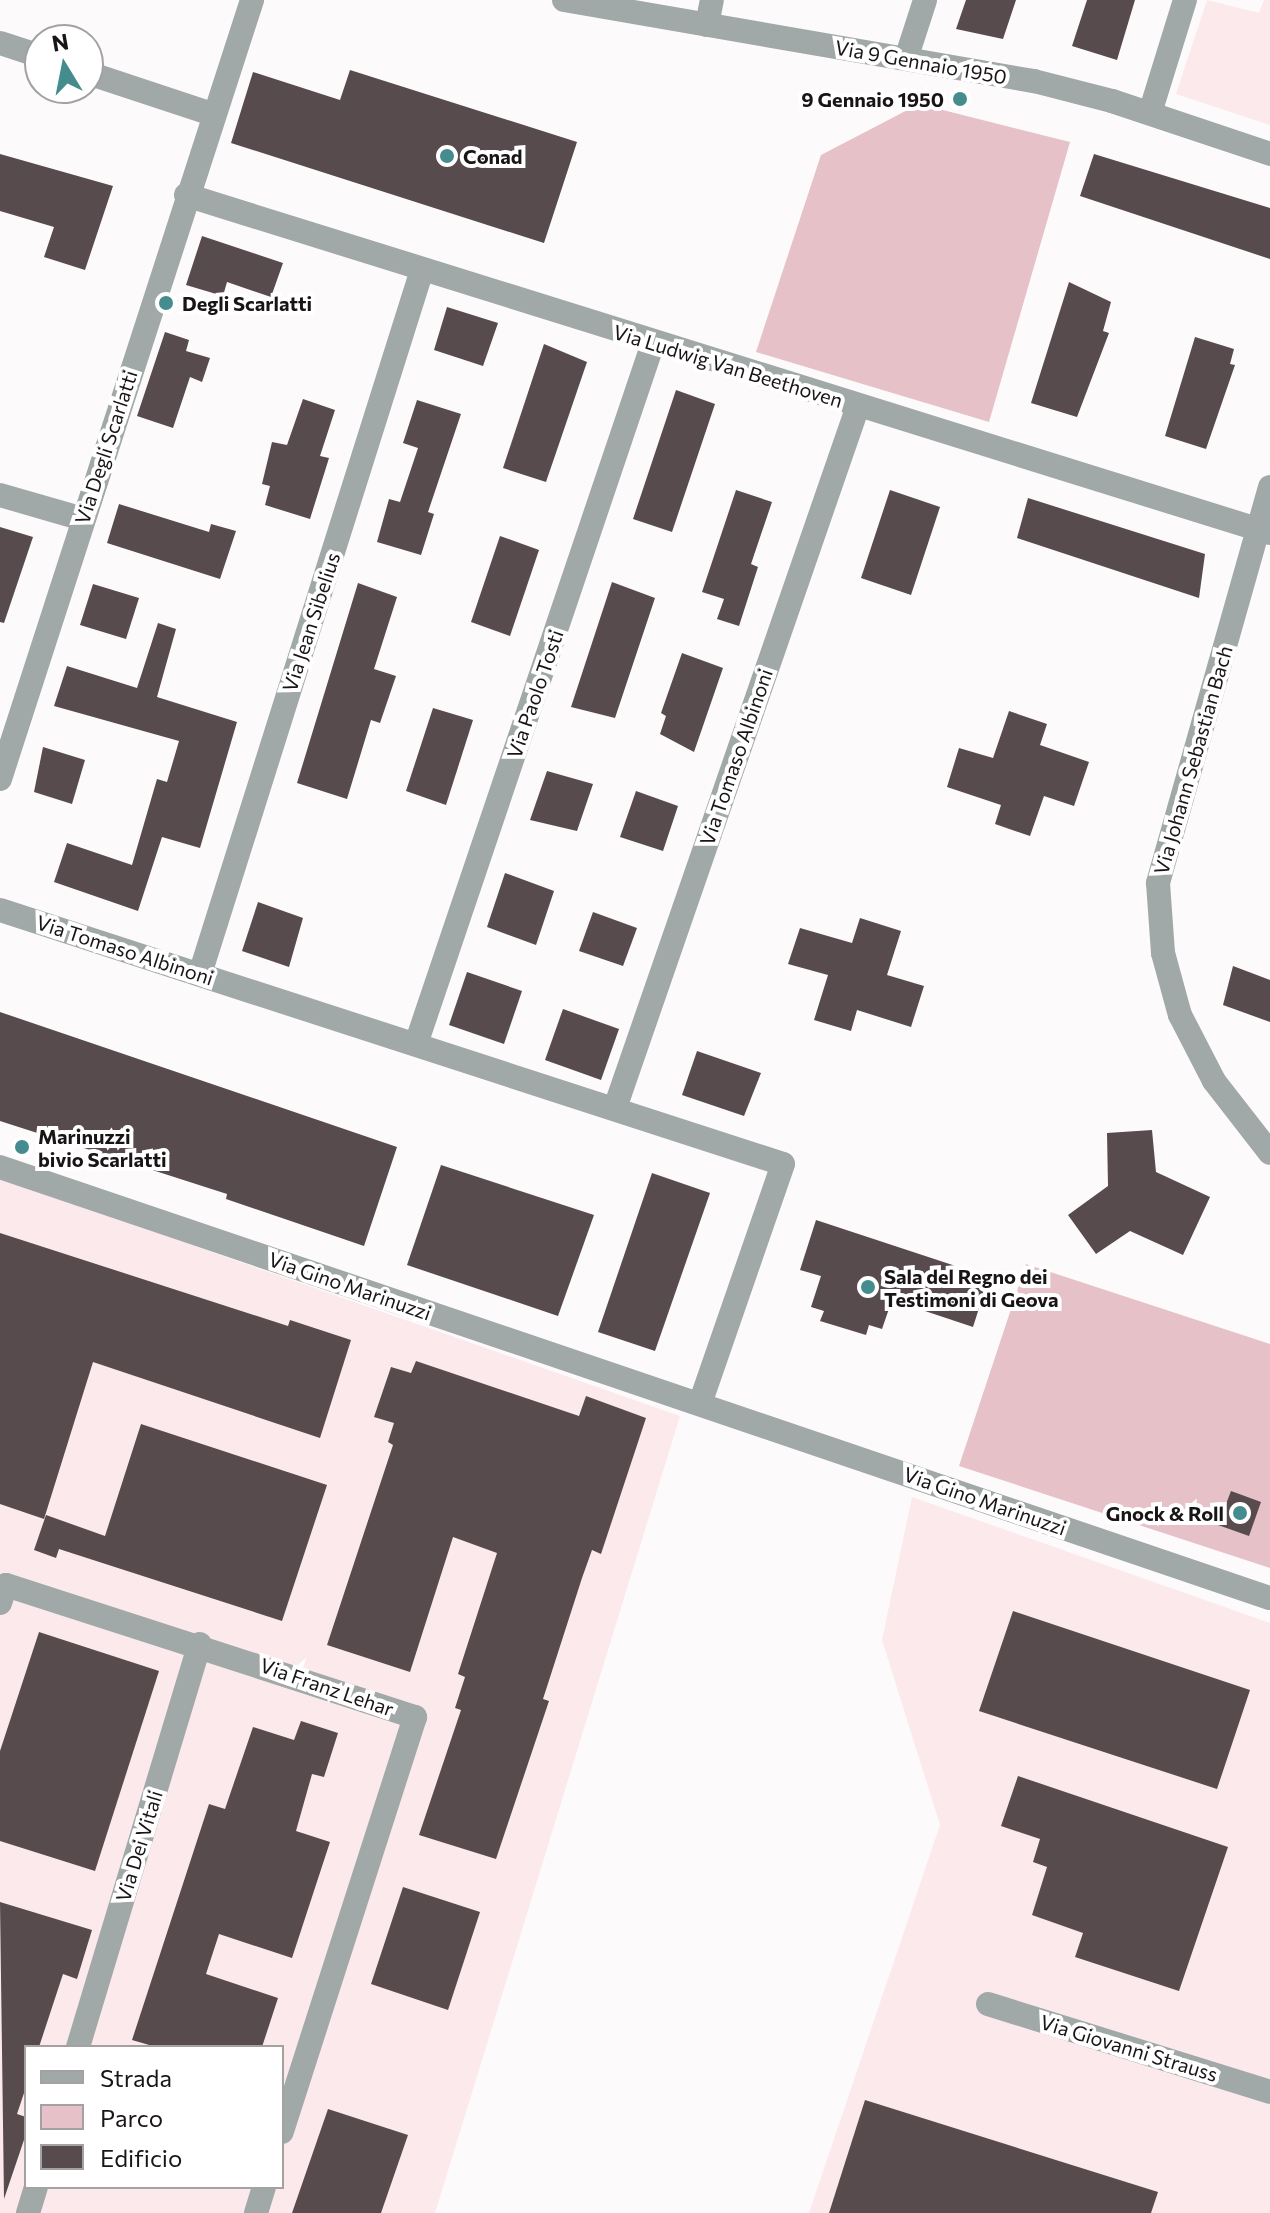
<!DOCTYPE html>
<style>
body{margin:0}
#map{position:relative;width:1270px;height:2213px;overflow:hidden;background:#fdfafb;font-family:Commissioner,sans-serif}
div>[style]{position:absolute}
.built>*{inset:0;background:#fce9ec}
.green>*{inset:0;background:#e7c1c8}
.building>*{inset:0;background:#574b4d}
.minor>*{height:24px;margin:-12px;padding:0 12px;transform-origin:12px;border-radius:12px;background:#a1a8a8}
.dots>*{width:22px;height:22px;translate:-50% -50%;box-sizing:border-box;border:4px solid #fff;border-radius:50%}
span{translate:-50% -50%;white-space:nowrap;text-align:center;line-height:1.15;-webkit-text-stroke:8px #fff;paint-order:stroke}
.street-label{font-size:20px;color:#191415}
.poi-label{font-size:20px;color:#191415;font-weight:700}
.right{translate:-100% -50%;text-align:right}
.left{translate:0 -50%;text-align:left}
.legend{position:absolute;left:24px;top:2045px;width:260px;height:144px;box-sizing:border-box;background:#fff;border:2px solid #a3a1a1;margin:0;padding:10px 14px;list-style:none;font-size:24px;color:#191415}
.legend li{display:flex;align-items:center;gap:16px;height:40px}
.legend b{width:40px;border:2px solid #a3a1a1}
.north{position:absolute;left:24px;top:24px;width:80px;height:80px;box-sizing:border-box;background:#fff;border:2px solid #a3a1a1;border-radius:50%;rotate:350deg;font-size:22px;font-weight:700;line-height:32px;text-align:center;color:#191415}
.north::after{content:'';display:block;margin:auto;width:28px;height:36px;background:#448c8d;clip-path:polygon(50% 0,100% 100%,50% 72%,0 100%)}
</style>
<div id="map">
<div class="built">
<div style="clip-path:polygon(1207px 0,1259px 13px,1264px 0,1270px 0,1270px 125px,1176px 94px)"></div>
<div style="clip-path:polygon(evenodd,0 1178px,680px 1416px,435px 2213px,0 2213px,0 1178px,26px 2047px,282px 2047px,282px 2187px,26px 2187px,26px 2047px)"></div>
<div style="clip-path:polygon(912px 1497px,1270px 1623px,1270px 2213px,809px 2213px,940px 1825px,882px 1640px)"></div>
</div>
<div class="green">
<div style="clip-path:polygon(919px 104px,1070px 142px,989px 422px,756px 352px,821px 155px)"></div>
<div style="clip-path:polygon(1026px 1264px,1270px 1344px,1270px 1568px,959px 1466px)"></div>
</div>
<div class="building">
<div style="clip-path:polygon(966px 0,1016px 0,1003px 39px,956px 29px)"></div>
<div style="clip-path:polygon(1087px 0,1135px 0,1117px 60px,1072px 46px)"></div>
<div style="clip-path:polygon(350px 70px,577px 142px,544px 243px,231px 143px,253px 72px,340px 100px)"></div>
<div style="clip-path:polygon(0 154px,113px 186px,85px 270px,44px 257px,54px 227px,0 211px)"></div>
<div style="clip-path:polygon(1094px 154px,1270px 208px,1270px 259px,1080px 196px)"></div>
<div style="clip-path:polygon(202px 236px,283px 263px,271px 297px,227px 282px,223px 296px,186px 285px)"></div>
<div style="clip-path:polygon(1069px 282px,1111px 302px,1103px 331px,1109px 333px,1077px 417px,1031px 403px)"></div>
<div style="clip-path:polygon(447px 307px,498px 323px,483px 366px,434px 350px)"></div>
<div style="clip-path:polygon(165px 332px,189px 340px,186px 351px,210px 358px,202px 382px,190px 377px,173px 428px,137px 416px)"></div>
<div style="clip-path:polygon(1195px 337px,1234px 349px,1230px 364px,1235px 365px,1206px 449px,1165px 436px)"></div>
<div style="clip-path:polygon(544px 344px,587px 362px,546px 482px,503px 468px)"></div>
<div style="clip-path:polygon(676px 390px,715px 404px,672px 532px,633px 519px)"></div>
<div style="clip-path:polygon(303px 399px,335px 410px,320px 456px,329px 458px,310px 519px,265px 505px,270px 486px,262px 484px,272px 442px,287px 445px)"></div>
<div style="clip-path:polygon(417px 400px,461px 414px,428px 512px,434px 514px,421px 555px,377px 542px,389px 499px,400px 502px,418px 448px,403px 443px)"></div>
<div style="clip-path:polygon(736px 490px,772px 502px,751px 564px,758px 567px,739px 626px,717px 619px,724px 599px,702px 592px)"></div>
<div style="clip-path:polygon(890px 490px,940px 507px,911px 595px,861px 578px)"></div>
<div style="clip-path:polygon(1028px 498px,1205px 554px,1199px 598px,1017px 538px)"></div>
<div style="clip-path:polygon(119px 504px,209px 532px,211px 524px,236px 531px,220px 579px,107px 543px)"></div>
<div style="clip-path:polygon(0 527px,33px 537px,4px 623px,0 622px)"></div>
<div style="clip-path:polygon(500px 536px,539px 550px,510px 636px,471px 622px)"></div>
<div style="clip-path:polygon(612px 582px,655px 598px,615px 718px,571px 707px)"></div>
<div style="clip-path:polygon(358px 583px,397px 597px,374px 669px,396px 676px,380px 723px,371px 720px,347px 799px,297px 783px)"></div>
<div style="clip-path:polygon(93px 584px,139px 598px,126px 639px,80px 625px)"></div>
<div style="clip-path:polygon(158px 623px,176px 629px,157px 697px,237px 722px,200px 848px,162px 837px,138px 911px,54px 882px,67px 843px,132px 865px,157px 779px,167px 782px,179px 741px,54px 706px,67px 666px,137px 688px)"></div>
<div style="clip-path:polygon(682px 653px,723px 668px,694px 752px,660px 734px,666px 716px,661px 713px)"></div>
<div style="clip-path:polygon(433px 708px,473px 720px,446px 805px,406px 791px)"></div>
<div style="clip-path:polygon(1009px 711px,1047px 724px,1040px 745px,1089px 762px,1074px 806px,1044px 796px,1030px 836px,995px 824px,1001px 805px,947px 787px,959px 748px,993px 758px)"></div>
<div style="clip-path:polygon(43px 747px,85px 760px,72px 804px,34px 792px)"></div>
<div style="clip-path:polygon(547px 771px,593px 784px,577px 831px,530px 820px)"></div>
<div style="clip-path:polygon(636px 791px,678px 806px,663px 851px,620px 837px)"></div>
<div style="clip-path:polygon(505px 873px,554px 891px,536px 945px,487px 927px)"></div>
<div style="clip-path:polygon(258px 902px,303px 918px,289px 967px,242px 951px)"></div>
<div style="clip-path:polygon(593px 912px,637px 928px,623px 966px,579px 951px)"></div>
<div style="clip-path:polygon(860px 918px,901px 931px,887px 975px,924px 986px,911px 1027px,857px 1010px,851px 1031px,814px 1020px,828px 975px,788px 964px,800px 928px,852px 943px)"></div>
<div style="clip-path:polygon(1233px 966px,1270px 980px,1270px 1022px,1223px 1005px)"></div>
<div style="clip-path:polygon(467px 972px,522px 991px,504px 1044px,449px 1025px)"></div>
<div style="clip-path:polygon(563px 1009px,619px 1029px,601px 1080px,545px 1060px)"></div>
<div style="clip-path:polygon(0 1012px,397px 1147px,364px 1246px,226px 1199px,227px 1194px,0 1121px)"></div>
<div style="clip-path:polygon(697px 1051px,761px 1073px,744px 1116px,682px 1095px)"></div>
<div style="clip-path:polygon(1152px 1130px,1156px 1172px,1210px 1197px,1183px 1255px,1130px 1231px,1096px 1254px,1068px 1215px,1108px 1186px,1107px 1133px)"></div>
<div style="clip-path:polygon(441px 1165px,594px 1215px,558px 1316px,407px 1265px)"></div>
<div style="clip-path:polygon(652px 1173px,710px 1193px,655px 1351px,598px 1332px)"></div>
<div style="clip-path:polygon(816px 1220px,989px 1277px,973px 1327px,892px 1300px,882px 1329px,869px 1325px,866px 1335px,820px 1321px,824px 1311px,811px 1307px,821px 1276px,800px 1270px)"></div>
<div style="clip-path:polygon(0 1233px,288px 1326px,290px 1320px,351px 1340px,320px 1438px,93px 1362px,44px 1519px,0 1504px)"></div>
<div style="clip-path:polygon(416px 1361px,579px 1416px,586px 1396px,646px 1418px,601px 1554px,592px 1550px,582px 1578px,543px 1699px,549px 1701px,496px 1859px,419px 1835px,461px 1710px,455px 1708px,465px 1677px,458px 1674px,497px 1553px,453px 1537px,410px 1672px,327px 1645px,393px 1445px,388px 1442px,394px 1423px,374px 1417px,391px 1367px,411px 1373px)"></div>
<div style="clip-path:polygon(141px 1424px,327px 1485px,282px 1621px,59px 1549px,56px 1558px,34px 1550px,46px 1515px,105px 1536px)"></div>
<div style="clip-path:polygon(1231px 1491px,1261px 1502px,1249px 1536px,1218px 1525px)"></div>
<div style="clip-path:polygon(1013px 1611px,1250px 1690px,1217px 1789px,979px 1711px)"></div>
<div style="clip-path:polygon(39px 1632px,159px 1671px,95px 1871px,0 1841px,0 1751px)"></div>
<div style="clip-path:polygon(301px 1721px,338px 1733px,324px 1777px,312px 1774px,296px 1831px,330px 1842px,292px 1958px,219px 1934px,206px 1974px,278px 1998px,262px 2047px,156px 2047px,132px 2040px,209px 1804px,225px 1809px,253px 1727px,294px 1740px)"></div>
<div style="clip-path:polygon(1018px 1776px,1228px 1847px,1179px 1991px,1075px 1957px,1083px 1933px,1032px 1915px,1047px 1867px,1033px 1862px,1040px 1839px,1001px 1826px)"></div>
<div style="clip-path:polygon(403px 1887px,480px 1912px,448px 2010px,371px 1984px)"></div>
<div style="clip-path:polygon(0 1902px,92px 1930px,77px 1979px,63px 1974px,39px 2047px,26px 2047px,26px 2087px,17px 2114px,26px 2117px,26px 2134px,4px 2199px)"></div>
<div style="clip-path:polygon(865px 2100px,1158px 2192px,1151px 2213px,829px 2213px)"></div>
<div style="clip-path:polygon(328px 2109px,408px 2135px,381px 2213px,292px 2213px)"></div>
</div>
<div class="minor">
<div style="left:564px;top:0;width:477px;rotate:9.8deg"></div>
<div style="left:1034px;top:81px;width:81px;rotate:14.4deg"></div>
<div style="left:1112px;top:101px;width:167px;rotate:18.5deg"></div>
<div style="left:707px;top:25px;width:25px;rotate:-79deg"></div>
<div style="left:0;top:43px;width:42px;rotate:18deg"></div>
<div style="left:906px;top:59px;width:62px;rotate:-72.1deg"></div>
<div style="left:88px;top:73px;width:131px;rotate:18.3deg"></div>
<div style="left:1150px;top:113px;width:118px;rotate:-72.8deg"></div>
<div style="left:186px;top:195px;width:1135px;rotate:17.32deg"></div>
<div style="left:1270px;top:487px;width:412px;rotate:105.8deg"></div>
<div style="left:1158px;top:883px;width:70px;rotate:85.9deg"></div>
<div style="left:1163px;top:953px;width:64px;rotate:74.7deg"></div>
<div style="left:1180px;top:1015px;width:74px;rotate:62.7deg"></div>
<div style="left:1214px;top:1081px;width:91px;rotate:52.1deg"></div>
<div style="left:0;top:495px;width:86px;rotate:16.1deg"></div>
<div style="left:0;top:779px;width:819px;rotate:-72.07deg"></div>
<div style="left:0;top:910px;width:823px;rotate:17.97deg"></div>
<div style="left:783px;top:1164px;width:254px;rotate:109.1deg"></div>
<div style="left:200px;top:974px;width:738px;rotate:-72.5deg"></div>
<div style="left:416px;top:1044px;width:740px;rotate:-71.32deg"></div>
<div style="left:615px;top:1108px;width:743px;rotate:-70.91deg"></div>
<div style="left:0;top:1167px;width:1341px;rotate:18.75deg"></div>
<div style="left:0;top:1603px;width:19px;rotate:-72deg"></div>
<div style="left:6px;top:1585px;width:430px;rotate:17.9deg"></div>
<div style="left:415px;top:1717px;width:436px;rotate:107.8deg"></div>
<div style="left:988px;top:2004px;width:295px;rotate:17.3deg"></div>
<div style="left:78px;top:2047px;width:421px;rotate:-73.2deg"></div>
<div style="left:28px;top:2213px;width:27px;rotate:-73deg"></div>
<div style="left:256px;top:2213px;width:27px;rotate:-73deg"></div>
</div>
<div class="dots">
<div style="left:960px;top:99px;background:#448c8d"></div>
<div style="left:447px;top:156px;background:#448c8d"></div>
<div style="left:166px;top:303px;background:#448c8d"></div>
<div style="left:22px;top:1147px;background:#448c8d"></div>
<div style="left:868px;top:1287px;background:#448c8d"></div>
<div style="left:1240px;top:1513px;background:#448c8d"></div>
</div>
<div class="street-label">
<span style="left:921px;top:62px;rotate:10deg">Via 9 Gennaio 1950</span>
<span style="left:728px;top:366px;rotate:17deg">Via Ludwig Van Beethoven</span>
<span style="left:106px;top:447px;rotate:-72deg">Via Degli Scarlatti</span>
<span style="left:311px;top:622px;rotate:-72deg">Via Jean Sibelius</span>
<span style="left:535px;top:694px;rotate:-71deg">Via Paolo Tosti</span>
<span style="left:736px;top:757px;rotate:-71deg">Via Tomaso Albinoni</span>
<span style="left:1193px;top:760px;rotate:-74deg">Via Johann Sebastian Bach</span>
<span style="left:125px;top:950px;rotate:18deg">Via Tomaso Albinoni</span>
<span style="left:350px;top:1286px;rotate:19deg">Via Gino Marinuzzi</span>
<span style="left:985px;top:1501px;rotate:19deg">Via Gino Marinuzzi</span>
<span style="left:327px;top:1687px;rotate:19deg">Via Franz Lehar</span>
<span style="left:139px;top:1846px;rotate:-73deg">Via Dei Vitali</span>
<span style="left:1129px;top:2048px;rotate:17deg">Via Giovanni Strauss</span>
</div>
<div class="poi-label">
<span class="right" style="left:944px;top:99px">9 Gennaio 1950</span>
<span class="left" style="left:463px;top:156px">Conad</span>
<span class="left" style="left:182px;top:303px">Degli Scarlatti</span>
<span class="left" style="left:38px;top:1148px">Marinuzzi<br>bivio Scarlatti</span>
<span class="left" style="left:884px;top:1288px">Sala del Regno dei<br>Testimoni di Geova</span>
<span class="right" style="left:1224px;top:1513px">Gnock &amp; Roll</span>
</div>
<ul class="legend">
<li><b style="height:10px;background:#a1a8a8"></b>Strada</li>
<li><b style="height:22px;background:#e7c1c8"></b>Parco</li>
<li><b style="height:22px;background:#574b4d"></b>Edificio</li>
</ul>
<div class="north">N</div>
</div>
